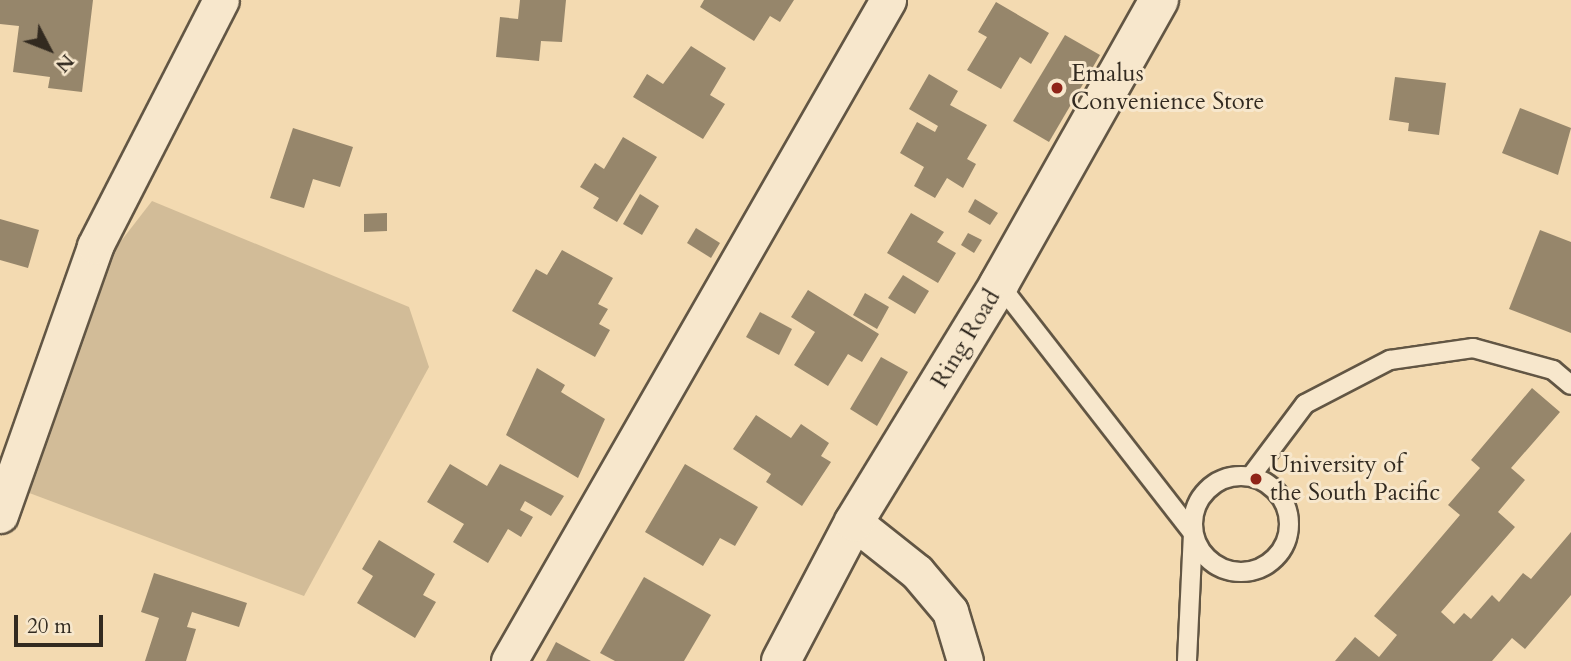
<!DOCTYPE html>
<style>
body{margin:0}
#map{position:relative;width:1571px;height:661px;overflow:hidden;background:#f3dab1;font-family:Cardo,serif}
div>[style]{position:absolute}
.green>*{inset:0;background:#d2bc98}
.building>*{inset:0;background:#96866b}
.roads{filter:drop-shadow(2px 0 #625644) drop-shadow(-2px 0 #625644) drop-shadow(0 2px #625644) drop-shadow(0 -2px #625644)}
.service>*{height:18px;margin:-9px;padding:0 9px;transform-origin:9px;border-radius:9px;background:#f7e7cc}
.service>.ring{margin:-9px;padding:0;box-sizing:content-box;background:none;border:18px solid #f7e7cc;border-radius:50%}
.minor>*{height:35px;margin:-17.5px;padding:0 17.5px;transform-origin:17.5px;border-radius:17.5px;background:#f7e7cc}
.secondary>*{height:38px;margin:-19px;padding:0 19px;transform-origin:19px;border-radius:19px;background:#f7e7cc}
.dots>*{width:19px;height:19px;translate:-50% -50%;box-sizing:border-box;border:4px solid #f7e7cc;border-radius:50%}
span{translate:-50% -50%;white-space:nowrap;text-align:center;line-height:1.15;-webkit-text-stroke:6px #f7e7cc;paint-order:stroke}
.poi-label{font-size:24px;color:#322a20}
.left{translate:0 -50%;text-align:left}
.street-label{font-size:24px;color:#322a20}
.north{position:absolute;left:14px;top:14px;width:70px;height:70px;-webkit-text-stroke:5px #f7e7cc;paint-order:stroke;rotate:132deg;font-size:19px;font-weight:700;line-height:28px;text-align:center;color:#322a20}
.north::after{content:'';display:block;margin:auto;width:24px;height:32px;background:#322a20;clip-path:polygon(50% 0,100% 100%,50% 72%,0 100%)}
.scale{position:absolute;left:14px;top:615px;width:89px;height:32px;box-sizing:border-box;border:4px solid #322a20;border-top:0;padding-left:9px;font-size:21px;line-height:24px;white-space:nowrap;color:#322a20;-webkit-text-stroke:5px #f7e7cc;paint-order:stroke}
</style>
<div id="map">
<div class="green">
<div style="clip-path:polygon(152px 201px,409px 307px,429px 367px,304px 596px,16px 488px,111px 254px)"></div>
</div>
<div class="building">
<div style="clip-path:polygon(0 0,93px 0,82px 92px,48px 88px,50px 77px,13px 72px,19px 26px,0 24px)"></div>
<div style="clip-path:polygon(520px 0,566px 0,562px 42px,541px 41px,539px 61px,496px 57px,500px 17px,518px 19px)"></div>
<div style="clip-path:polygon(704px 0,794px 0,780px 22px,770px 16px,754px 41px,700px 7px)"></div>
<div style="clip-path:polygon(996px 2px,1049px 33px,1031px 64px,1020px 57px,1001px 89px,967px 70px,987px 37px,978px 32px)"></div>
<div style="clip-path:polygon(1065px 35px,1100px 55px,1049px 142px,1013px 121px)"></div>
<div style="clip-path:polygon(691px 46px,726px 68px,710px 95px,725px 104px,703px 139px,633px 97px,647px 74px,663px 84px)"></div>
<div style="clip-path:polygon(929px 74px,958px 91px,950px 105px,987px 125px,967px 159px,976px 164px,963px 188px,947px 178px,935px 198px,914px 186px,924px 167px,900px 153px,917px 122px,935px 132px,938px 126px,909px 109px)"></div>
<div style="clip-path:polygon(1395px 77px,1446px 83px,1439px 135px,1408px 131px,1409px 123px,1389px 120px)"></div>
<div style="clip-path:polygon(1520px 108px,1571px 128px,1558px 175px,1502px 153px)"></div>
<div style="clip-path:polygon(293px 128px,353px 147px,340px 187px,313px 179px,304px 208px,270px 198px)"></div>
<div style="clip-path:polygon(623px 137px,657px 157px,617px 222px,593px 208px,599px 198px,580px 187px,595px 163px,604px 169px)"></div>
<div style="clip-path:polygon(640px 194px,659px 206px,642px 235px,623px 224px)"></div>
<div style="clip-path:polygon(975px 199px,998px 213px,990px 225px,968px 212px)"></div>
<div style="clip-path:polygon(387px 213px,387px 231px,364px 232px,364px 214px)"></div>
<div style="clip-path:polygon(911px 213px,944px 232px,937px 242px,956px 253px,938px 283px,887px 253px)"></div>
<div style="clip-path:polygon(0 219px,39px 230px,28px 268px,0 260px)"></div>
<div style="clip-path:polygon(696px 228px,720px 243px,711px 258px,687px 243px)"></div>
<div style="clip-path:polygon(1540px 230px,1571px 242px,1571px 333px,1509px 309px)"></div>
<div style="clip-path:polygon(968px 233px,982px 240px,974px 253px,961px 245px)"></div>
<div style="clip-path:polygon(562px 250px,613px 278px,598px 304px,608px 309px,599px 324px,610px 330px,595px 357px,512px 311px,536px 269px,547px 275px)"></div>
<div style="clip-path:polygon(903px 275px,929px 291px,915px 314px,888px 298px)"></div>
<div style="clip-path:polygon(808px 290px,879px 334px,862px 362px,848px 354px,828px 386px,794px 365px,815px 332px,791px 317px)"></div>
<div style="clip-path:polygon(865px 293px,889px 307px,877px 329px,853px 315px)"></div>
<div style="clip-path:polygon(760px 312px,792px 329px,779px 355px,746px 337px)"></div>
<div style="clip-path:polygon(881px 357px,908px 372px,877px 426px,850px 409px)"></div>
<div style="clip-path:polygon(537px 368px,565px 385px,561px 392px,605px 419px,578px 478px,506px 435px)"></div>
<div style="clip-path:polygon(1532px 388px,1560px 412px,1511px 468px,1525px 480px,1498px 512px,1515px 527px,1441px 612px,1454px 624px,1464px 613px,1471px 619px,1492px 595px,1499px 602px,1523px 573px,1531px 579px,1571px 532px,1571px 595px,1525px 649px,1512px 638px,1492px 661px,1335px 661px,1355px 637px,1379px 657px,1397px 635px,1374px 616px,1460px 515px,1448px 505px,1480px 468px,1471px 460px)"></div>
<div style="clip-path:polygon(756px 415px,791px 438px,801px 424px,829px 443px,821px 456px,831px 462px,802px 506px,766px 482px,771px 474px,733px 449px)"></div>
<div style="clip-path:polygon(450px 464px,487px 486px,500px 464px,564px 496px,551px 516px,525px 501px,520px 510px,533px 517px,521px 537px,508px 529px,488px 563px,453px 542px,464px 524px,427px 502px)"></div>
<div style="clip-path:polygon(685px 464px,758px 507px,735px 546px,720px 538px,703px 566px,645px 532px)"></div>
<div style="clip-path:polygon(379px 540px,435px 574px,423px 595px,436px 602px,415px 638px,357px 603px,373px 576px,362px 569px)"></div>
<div style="clip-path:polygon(154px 573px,247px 603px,239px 627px,192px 612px,187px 627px,196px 629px,186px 661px,145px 661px,159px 618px,141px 612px)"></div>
<div style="clip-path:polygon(644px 577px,711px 615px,684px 661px,615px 661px,600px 653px)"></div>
<div style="clip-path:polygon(556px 642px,591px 661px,546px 661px)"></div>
</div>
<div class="roads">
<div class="service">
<div style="left:999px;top:284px;width:316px;rotate:52.1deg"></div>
<div style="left:1193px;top:533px;width:128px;rotate:92.7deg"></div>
<div class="ring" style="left:1193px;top:476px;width:78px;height:78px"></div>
<div style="left:1251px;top:476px;width:90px;rotate:-53.1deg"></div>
<div style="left:1305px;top:404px;width:96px;rotate:-27.4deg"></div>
<div style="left:1390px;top:360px;width:84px;rotate:-8.2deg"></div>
<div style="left:1473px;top:348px;width:83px;rotate:15.4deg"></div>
<div style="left:1553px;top:370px;width:23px;rotate:40deg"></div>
</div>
<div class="minor">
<div style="left:0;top:515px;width:285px;rotate:-70.5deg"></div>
<div style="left:95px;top:246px;width:276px;rotate:-62.9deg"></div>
<div style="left:854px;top:522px;width:80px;rotate:38.4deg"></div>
<div style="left:917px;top:572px;width:51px;rotate:49.8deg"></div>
<div style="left:950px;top:611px;width:52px;rotate:73.3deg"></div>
<div style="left:509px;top:661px;width:762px;rotate:-60.17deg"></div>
</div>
<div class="secondary">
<div style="left:781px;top:661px;width:157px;rotate:-62.3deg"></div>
<div style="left:854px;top:522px;width:279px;rotate:-58.6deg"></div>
<div style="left:999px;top:284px;width:326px;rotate:-60.6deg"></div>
</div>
</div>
<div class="dots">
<div style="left:1057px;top:88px;background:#8f2418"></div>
<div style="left:1256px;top:479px;background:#8f2418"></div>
</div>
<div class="poi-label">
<span class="left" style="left:1071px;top:88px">Emalus<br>Convenience Store</span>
<span class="left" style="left:1270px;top:479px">University of<br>the South Pacific</span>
</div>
<div class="street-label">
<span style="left:966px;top:339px;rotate:-59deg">Ring Road</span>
</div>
<div class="north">N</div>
<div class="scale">20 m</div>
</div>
